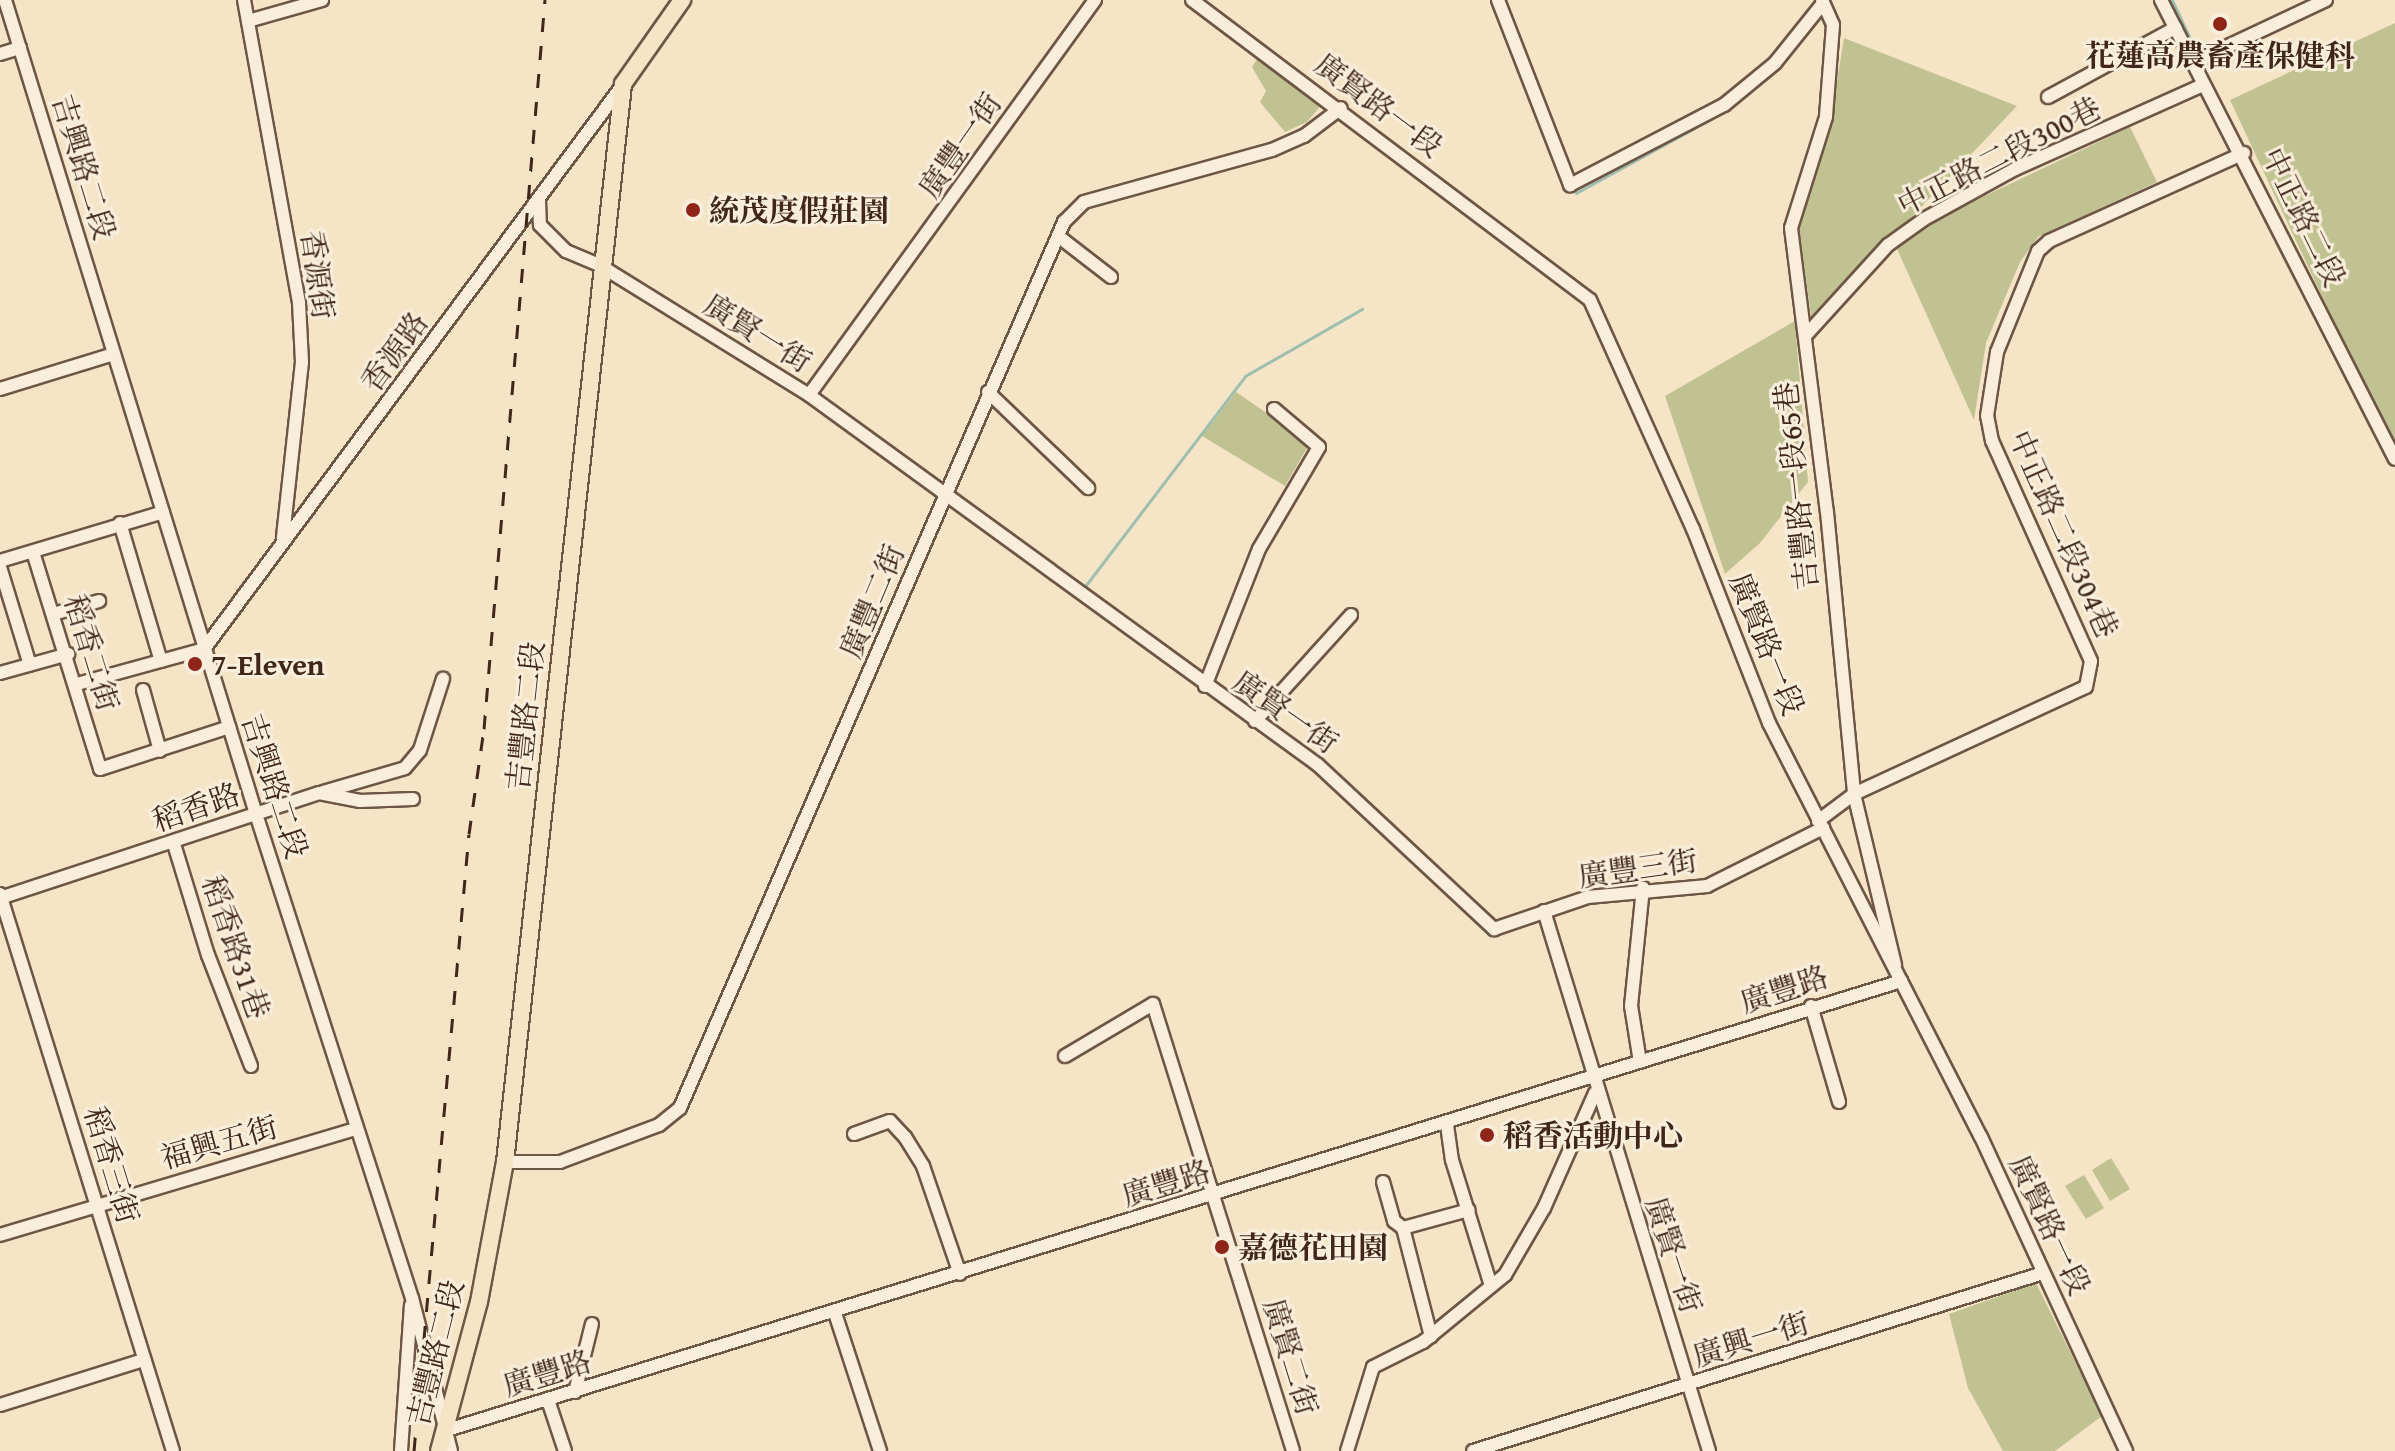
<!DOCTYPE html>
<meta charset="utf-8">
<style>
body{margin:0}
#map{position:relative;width:2395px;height:1451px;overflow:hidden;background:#f6e4c7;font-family:"Gentium Book Plus","Noto Serif TC",serif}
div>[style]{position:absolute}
.green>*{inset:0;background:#c1c292}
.stream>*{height:3px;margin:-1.5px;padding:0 1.5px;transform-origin:1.5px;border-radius:1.5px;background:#9ebfaf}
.roads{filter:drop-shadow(2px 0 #6e5645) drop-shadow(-2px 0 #6e5645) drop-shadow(0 2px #6e5645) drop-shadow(0 -2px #6e5645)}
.minor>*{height:12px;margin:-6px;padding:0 6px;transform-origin:6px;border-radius:6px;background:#f9eddb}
.major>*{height:16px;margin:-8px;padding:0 8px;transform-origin:8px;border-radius:8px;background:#f6e4c7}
.rail>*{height:3px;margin-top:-1.5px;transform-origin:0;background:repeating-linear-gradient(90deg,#41271a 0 14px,transparent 0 28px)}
.dots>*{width:22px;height:22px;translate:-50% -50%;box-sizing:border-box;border:4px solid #f9eddb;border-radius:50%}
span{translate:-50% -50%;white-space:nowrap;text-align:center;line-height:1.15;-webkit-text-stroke:6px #f9eddb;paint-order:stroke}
.poi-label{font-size:30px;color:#41271a;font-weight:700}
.left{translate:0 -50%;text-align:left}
.street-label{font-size:30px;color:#41271a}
</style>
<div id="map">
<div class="green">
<div style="clip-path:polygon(2395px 23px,2395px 452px,2230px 100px)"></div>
<div style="clip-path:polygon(1844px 38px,2017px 106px,1812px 322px,1799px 229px,1830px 124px)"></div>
<div style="clip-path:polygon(1259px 56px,1323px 103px,1307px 122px,1285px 132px,1260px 102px,1266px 91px,1252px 67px)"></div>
<div style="clip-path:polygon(2130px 127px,2157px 182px,2038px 237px,2020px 262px,1986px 343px,1974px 420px,1897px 249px,1936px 219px)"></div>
<div style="clip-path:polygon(1795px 321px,1808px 482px,1760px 543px,1725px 574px,1665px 396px)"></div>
<div style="clip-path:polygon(1236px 392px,1310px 443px,1285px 486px,1202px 436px)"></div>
<div style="clip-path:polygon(2111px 1158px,2130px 1189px,2110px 1201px,2092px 1170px)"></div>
<div style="clip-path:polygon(2084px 1175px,2104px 1208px,2086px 1219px,2065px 1186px)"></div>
<div style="clip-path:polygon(2036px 1283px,2102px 1416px,2055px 1451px,2003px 1451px,1968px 1388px,1949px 1314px)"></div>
</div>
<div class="stream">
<div style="left:2172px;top:0;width:50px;rotate:65deg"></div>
<div style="left:1788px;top:56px;width:28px;rotate:-51deg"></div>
<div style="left:1731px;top:106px;width:56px;rotate:-38.5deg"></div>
<div style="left:1576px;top:193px;width:154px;rotate:-28.7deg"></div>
<div style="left:1086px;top:585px;width:263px;rotate:-52.7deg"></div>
<div style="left:1245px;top:376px;width:135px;rotate:-29.8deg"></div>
</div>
<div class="roads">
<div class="minor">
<div style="left:5px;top:0;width:852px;rotate:72.86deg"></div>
<div style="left:256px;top:814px;width:509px;rotate:72.14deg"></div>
<div style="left:412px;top:1298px;width:158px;rotate:75.7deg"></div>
<div style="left:244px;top:0;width:308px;rotate:79.7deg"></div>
<div style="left:299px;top:303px;width:59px;rotate:87.1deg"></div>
<div style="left:302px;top:362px;width:177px;rotate:96.2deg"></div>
<div style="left:1192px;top:0;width:498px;rotate:37deg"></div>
<div style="left:1590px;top:300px;width:251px;rotate:65.8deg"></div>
<div style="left:1693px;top:529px;width:208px;rotate:68.6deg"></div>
<div style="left:1769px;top:723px;width:465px;rotate:62.9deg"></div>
<div style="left:1981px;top:1137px;width:346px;rotate:65.2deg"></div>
<div style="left:1498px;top:0;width:199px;rotate:68.7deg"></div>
<div style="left:1570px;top:185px;width:174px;rotate:-27.5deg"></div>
<div style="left:1724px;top:105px;width:66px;rotate:-39.5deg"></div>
<div style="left:1775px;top:63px;width:77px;rotate:-51.3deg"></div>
<div style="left:1822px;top:0;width:27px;rotate:66deg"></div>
<div style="left:1833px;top:25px;width:92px;rotate:94.4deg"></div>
<div style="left:1826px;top:117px;width:116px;rotate:107.5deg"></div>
<div style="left:1791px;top:228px;width:286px;rotate:82.8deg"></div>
<div style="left:1827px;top:512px;width:283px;rotate:84.5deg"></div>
<div style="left:1854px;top:794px;width:176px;rotate:76.5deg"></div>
<div style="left:2161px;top:0;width:515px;rotate:62.99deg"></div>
<div style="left:248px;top:21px;width:77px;rotate:-15.8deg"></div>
<div style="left:0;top:54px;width:21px;rotate:-17deg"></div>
<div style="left:2192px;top:63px;width:148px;rotate:-25.2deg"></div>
<div style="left:2048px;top:97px;width:145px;rotate:-28.5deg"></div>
<div style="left:539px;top:200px;width:25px;rotate:88deg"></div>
<div style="left:540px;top:225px;width:37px;rotate:45deg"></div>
<div style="left:566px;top:251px;width:38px;rotate:23deg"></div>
<div style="left:601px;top:266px;width:245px;rotate:31.8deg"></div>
<div style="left:809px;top:395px;width:629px;rotate:36.01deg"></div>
<div style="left:1318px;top:765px;width:241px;rotate:43deg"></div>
<div style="left:1494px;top:929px;width:99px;rotate:-18.8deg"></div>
<div style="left:1588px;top:897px;width:120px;rotate:-5.3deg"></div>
<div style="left:1707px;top:886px;width:130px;rotate:-26.6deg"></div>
<div style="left:1058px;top:236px;width:67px;rotate:37.7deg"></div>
<div style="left:1806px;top:335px;width:122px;rotate:-47.7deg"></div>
<div style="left:1888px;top:245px;width:44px;rotate:-35.8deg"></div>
<div style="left:1924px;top:219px;width:104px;rotate:-28.8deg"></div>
<div style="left:2015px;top:169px;width:206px;rotate:-24.1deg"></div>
<div style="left:0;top:389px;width:119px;rotate:-17.1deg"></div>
<div style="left:988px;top:392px;width:139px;rotate:43.8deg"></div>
<div style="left:809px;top:395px;width:488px;rotate:-54.1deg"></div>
<div style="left:120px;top:523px;width:144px;rotate:73.5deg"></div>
<div style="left:33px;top:552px;width:227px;rotate:72.8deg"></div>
<div style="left:100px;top:769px;width:136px;rotate:-18deg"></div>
<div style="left:0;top:561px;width:170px;rotate:-16.7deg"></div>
<div style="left:0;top:567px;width:102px;rotate:73deg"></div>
<div style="left:53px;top:614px;width:48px;rotate:-15.8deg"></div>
<div style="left:204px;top:649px;width:701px;rotate:-53.41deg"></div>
<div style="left:0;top:673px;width:71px;rotate:-15.6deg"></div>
<div style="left:77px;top:684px;width:132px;rotate:-15.4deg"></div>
<div style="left:1205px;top:686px;width:147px;rotate:-68.5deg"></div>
<div style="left:1259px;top:549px;width:118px;rotate:-59.5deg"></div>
<div style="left:1319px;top:447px;width:59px;rotate:-139.8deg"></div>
<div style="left:143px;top:690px;width:63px;rotate:74.4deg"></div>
<div style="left:1255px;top:721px;width:143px;rotate:-47.8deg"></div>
<div style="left:323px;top:792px;width:85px;rotate:-16.3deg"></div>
<div style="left:405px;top:768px;width:23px;rotate:-50deg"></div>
<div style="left:420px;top:750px;width:75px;rotate:-72.1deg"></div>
<div style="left:1818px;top:821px;width:45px;rotate:-36.9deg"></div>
<div style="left:1854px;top:794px;width:255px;rotate:-24.8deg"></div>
<div style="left:2086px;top:687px;width:26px;rotate:-79deg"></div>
<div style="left:2091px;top:661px;width:241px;rotate:-114.2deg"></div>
<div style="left:1992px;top:441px;width:25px;rotate:-101deg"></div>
<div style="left:1987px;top:416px;width:65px;rotate:-81.1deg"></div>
<div style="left:1997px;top:352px;width:109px;rotate:-67.9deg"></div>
<div style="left:2038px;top:251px;width:15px;rotate:-42deg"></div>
<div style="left:2049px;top:241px;width:214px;rotate:-24.3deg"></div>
<div style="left:174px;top:844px;width:116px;rotate:73deg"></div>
<div style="left:208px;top:955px;width:119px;rotate:68.8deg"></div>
<div style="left:0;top:894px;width:583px;rotate:72.75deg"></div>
<div style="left:0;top:898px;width:336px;rotate:-18.2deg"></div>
<div style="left:319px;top:793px;width:42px;rotate:11deg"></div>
<div style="left:360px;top:801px;width:53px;rotate:-2.2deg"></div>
<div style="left:1544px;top:911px;width:565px;rotate:73.01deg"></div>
<div style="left:1811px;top:1006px;width:100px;rotate:73.7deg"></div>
<div style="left:1065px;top:1056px;width:102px;rotate:-30.6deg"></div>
<div style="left:1153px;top:1004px;width:468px;rotate:72.6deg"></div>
<div style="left:1640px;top:1062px;width:57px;rotate:-99.1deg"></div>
<div style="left:1631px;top:1006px;width:119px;rotate:-84.2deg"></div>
<div style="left:1447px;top:1125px;width:35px;rotate:82deg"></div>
<div style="left:1452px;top:1160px;width:132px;rotate:72.8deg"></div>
<div style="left:854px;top:1134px;width:38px;rotate:-20deg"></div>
<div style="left:890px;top:1121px;width:22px;rotate:47deg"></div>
<div style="left:905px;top:1137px;width:34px;rotate:58deg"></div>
<div style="left:923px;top:1166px;width:114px;rotate:71.1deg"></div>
<div style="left:505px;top:1162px;width:55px"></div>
<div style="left:560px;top:1162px;width:106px;rotate:-20.5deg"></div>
<div style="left:659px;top:1125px;width:27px;rotate:-39deg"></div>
<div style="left:680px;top:1108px;width:966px;rotate:-66.57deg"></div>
<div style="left:1064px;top:222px;width:28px;rotate:-45deg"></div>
<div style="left:1084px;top:202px;width:195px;rotate:-15.5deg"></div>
<div style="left:1272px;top:150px;width:35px;rotate:-24deg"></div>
<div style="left:1304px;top:136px;width:46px;rotate:-37.1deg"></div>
<div style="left:1383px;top:1182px;width:41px;rotate:74.2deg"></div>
<div style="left:1394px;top:1221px;width:11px;rotate:38deg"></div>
<div style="left:1403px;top:1228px;width:112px;rotate:75.5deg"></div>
<div style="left:1403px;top:1228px;width:68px;rotate:-15.3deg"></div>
<div style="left:0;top:1235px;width:371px;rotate:-16.6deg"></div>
<div style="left:835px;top:1313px;width:145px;rotate:71.9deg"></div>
<div style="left:575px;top:1392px;width:70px;rotate:-76deg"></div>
<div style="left:548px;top:1400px;width:54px;rotate:71.6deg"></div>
<div style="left:0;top:1405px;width:151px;rotate:-17.4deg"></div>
<div style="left:444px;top:1431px;width:1525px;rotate:-17.16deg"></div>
<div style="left:401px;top:1451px;width:146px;rotate:-86.1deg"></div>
<div style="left:1347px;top:1451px;width:88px;rotate:-72.8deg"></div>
<div style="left:1373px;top:1367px;width:56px;rotate:-26.6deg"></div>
<div style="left:1423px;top:1342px;width:106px;rotate:-39.3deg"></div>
<div style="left:1505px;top:1275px;width:78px;rotate:-59.8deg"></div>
<div style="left:1544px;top:1208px;width:126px;rotate:-66.1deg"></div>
<div style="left:1473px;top:1451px;width:597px;rotate:-17.34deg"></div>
</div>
<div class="major">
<div style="left:439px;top:1451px;width:154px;rotate:-75deg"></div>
<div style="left:479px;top:1302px;width:142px;rotate:-79.5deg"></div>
<div style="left:505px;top:1162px;width:1084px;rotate:-83.75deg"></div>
<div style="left:623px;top:84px;width:103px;rotate:-54.9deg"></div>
</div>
</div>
<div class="rail">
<div style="left:414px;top:1451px;width:619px;rotate:-84.91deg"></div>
<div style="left:469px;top:834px;width:106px;rotate:-81.9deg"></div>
<div style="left:484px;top:729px;width:732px;rotate:-85.22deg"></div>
</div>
<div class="dots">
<div style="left:2220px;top:24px;background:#8f2418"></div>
<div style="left:693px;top:210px;background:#8f2418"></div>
<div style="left:195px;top:664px;background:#8f2418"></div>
<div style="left:1487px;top:1135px;background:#8f2418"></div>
<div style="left:1222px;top:1247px;background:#8f2418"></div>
</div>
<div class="poi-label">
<span style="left:2220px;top:55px">花蓮高農畜產保健科</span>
<span class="left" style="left:709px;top:210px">統茂度假莊園</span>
<span class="left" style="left:211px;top:664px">7-Eleven</span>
<span class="left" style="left:1503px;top:1135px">稻香活動中心</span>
<span class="left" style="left:1238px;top:1247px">嘉德花田園</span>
</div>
<div class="street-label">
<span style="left:1379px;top:105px;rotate:37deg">廣賢路一段</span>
<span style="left:960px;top:145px;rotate:-55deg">廣豐一街</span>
<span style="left:1999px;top:156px;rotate:-27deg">中正路二段300巷</span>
<span style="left:84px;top:167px;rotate:73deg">吉興路二段</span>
<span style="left:2304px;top:217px;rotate:64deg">中正路二段</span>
<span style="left:318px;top:275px;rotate:82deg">香源街</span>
<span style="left:758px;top:333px;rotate:32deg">廣賢一街</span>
<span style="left:394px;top:352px;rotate:-54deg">香源路</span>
<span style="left:1796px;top:486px;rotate:-96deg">吉豐路一段65巷</span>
<span style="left:2064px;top:534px;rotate:66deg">中正路二段304巷</span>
<span style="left:872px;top:601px;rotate:-67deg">廣豐二街</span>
<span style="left:1767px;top:644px;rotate:68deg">廣賢路一段</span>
<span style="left:92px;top:653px;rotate:73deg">稻香二街</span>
<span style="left:1286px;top:712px;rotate:35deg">廣賢一街</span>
<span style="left:525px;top:716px;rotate:-84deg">吉豐路二段</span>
<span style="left:275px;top:786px;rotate:72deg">吉興路二段</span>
<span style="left:196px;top:807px;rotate:-19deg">稻香路</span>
<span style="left:1638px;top:868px;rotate:-8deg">廣豐三街</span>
<span style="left:236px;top:947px;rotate:71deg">稻香路31巷</span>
<span style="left:1784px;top:989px;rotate:-18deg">廣豐路</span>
<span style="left:219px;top:1142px;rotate:-16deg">福興五街</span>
<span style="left:112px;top:1165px;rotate:73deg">稻香三街</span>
<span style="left:1166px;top:1183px;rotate:-17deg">廣豐路</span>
<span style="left:2050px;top:1225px;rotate:65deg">廣賢路一段</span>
<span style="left:1674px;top:1255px;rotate:72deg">廣賢一街</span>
<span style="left:1751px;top:1339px;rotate:-17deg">廣興一街</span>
<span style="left:435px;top:1353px;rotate:-76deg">吉豐路二段</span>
<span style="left:1291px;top:1357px;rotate:73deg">廣賢二街</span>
<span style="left:547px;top:1373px;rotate:-17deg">廣豐路</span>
</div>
</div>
